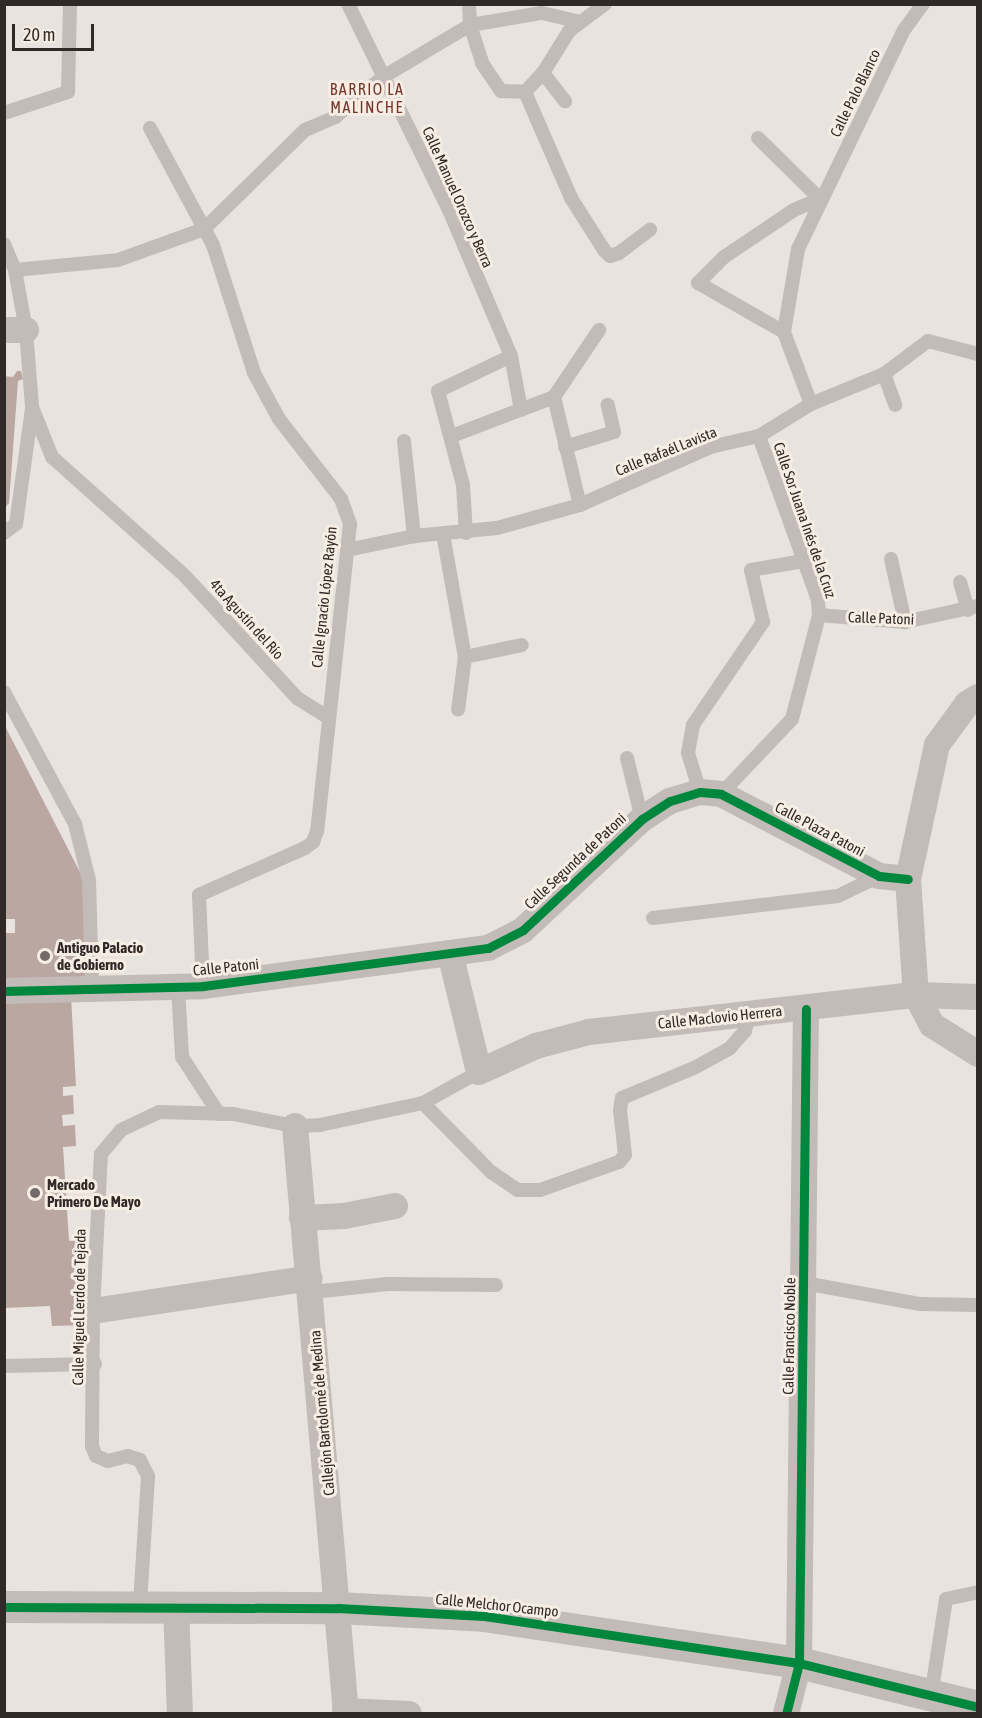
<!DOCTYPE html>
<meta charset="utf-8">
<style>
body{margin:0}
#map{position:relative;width:982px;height:1718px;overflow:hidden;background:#e8e3de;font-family:"Asap Condensed",sans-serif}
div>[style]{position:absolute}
.building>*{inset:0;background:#baa7a2}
.service>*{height:14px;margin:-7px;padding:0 7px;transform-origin:7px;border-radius:7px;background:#c2bbb7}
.minor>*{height:26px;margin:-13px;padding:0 13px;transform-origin:13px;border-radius:13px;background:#c2bbb7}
.tertiary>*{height:32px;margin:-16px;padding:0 16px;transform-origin:16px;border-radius:16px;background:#c2bbb7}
.cycleway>*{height:9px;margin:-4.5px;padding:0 4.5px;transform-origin:4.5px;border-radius:4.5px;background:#00873e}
.dots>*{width:16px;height:16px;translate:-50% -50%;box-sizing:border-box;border:3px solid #f6ede5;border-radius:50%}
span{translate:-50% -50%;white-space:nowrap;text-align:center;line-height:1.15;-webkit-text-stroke:6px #f6ede5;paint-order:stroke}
.street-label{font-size:15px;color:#312927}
.poi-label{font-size:15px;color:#312927;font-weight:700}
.left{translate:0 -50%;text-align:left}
.neighbourhood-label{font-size:16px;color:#76362a;letter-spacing:1.5px}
.frame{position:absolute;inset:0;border:6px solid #312927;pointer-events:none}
.scale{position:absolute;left:12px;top:24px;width:82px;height:27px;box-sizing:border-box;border:3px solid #312927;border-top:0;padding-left:8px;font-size:18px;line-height:21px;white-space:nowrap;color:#312927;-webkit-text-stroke:4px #f6ede5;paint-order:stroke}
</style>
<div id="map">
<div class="building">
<div style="clip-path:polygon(17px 371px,21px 371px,23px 379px,18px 381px,9px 503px,4px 509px,4px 376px,13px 377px)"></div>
<div style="clip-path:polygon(4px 724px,85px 882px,87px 983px,4px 980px,4px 933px,15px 933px,15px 919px,4px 919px)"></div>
<div style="clip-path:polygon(71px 996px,76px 1086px,63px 1087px,63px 1096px,73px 1095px,74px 1114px,62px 1115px,63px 1126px,75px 1125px,76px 1146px,63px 1147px,69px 1241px,81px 1240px,86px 1325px,52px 1326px,50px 1306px,4px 1308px,4px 1000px)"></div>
</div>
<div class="service">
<div style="left:348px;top:4px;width:229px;rotate:63.9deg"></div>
<div style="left:449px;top:210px;width:159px;rotate:67deg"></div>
<div style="left:511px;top:356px;width:55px;rotate:79.5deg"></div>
<div style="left:469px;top:4px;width:21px;rotate:87deg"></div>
<div style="left:470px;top:25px;width:40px;rotate:72deg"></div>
<div style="left:482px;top:63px;width:34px;rotate:56deg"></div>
<div style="left:501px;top:91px;width:24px;rotate:2deg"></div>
<div style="left:525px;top:92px;width:116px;rotate:66.5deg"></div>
<div style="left:571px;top:198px;width:62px;rotate:57.6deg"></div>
<div style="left:604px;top:250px;width:8px;rotate:45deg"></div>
<div style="left:610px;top:256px;width:9px;rotate:-18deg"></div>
<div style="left:619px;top:253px;width:39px;rotate:-37deg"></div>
<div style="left:543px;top:73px;width:36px;rotate:52deg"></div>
<div style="left:525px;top:92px;width:26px;rotate:-47deg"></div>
<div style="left:543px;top:73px;width:49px;rotate:-58.2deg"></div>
<div style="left:569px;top:31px;width:45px;rotate:-36.9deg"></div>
<div style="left:4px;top:113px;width:67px;rotate:-18.2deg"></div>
<div style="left:68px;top:92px;width:88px;rotate:-88.7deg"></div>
<div style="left:150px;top:128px;width:133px;rotate:61.7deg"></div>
<div style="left:213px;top:245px;width:134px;rotate:72.2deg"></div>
<div style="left:254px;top:373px;width:52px;rotate:61.5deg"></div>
<div style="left:279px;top:419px;width:101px;rotate:52.2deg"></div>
<div style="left:341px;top:499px;width:27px;rotate:70deg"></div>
<div style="left:350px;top:524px;width:309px;rotate:96.1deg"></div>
<div style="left:317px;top:831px;width:12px;rotate:110deg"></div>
<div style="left:313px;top:842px;width:10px;rotate:143deg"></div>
<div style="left:305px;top:848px;width:116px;rotate:156.1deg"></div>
<div style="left:199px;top:895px;width:91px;rotate:87.5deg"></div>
<div style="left:758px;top:138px;width:87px;rotate:44.5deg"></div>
<div style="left:4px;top:244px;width:28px;rotate:67deg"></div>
<div style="left:15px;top:270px;width:61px;rotate:79.6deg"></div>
<div style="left:26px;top:330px;width:77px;rotate:85.5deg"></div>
<div style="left:32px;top:407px;width:54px;rotate:68.2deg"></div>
<div style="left:52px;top:457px;width:178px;rotate:41.8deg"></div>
<div style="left:185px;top:576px;width:166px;rotate:47.4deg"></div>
<div style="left:297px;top:698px;width:36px;rotate:32deg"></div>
<div style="left:15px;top:270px;width:103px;rotate:-5.5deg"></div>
<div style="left:118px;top:260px;width:91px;rotate:-19.8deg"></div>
<div style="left:204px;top:229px;width:141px;rotate:-44.4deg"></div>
<div style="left:305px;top:130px;width:33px;rotate:-23deg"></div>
<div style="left:335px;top:117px;width:62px;rotate:-39.8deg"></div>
<div style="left:383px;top:77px;width:101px;rotate:-30.9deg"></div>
<div style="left:470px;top:25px;width:73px;rotate:-9.5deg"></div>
<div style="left:542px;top:13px;width:40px;rotate:13deg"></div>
<div style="left:784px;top:332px;width:84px;rotate:-80.4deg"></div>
<div style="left:798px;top:249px;width:243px;rotate:-64.2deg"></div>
<div style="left:904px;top:30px;width:32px;rotate:-54deg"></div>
<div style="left:884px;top:374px;width:33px;rotate:70deg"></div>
<div style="left:554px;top:397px;width:111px;rotate:76.5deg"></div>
<div style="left:811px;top:404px;width:77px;rotate:-110.6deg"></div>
<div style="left:784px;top:332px;width:99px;rotate:-150.3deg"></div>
<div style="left:698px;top:283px;width:37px;rotate:-45deg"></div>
<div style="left:724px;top:257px;width:84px;rotate:-33.9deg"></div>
<div style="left:794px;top:210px;width:28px;rotate:-23deg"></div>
<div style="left:452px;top:436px;width:109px;rotate:-20.9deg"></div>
<div style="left:554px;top:397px;width:81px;rotate:-56.1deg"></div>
<div style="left:404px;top:441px;width:96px;rotate:84deg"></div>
<div style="left:565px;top:447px;width:51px;rotate:-17deg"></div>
<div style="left:614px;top:432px;width:28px;rotate:-103deg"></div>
<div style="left:4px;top:533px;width:15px;rotate:-37deg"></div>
<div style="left:16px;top:524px;width:116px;rotate:-82.1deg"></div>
<div style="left:466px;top:533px;width:48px;rotate:-93.6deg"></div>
<div style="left:463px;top:485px;width:97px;rotate:-104.9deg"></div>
<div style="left:438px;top:391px;width:81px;rotate:-25.6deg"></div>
<div style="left:443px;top:534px;width:125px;rotate:79.9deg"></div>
<div style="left:465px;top:657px;width:53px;rotate:97.5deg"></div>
<div style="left:347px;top:550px;width:68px;rotate:-11.8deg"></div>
<div style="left:414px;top:536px;width:83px;rotate:-5.5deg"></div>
<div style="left:497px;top:528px;width:86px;rotate:-15.5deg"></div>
<div style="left:580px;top:505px;width:142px;rotate:-24deg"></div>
<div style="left:710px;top:447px;width:50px;rotate:-12.7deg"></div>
<div style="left:759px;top:436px;width:61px;rotate:-31.6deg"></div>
<div style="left:811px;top:404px;width:79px;rotate:-22.3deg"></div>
<div style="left:884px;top:374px;width:55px;rotate:-36.9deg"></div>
<div style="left:928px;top:341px;width:52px;rotate:14.6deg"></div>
<div style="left:891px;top:559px;width:65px;rotate:77.5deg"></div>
<div style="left:960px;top:582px;width:29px;rotate:74deg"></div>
<div style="left:819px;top:615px;width:86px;rotate:4.7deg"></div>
<div style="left:905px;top:622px;width:75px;rotate:-12.4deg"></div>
<div style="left:465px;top:657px;width:58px;rotate:-11.9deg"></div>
<div style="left:4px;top:692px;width:150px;rotate:61.7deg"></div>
<div style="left:75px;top:824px;width:58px;rotate:76deg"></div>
<div style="left:89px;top:880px;width:108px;rotate:88.4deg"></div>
<div style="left:627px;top:758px;width:63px;rotate:76.2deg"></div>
<div style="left:700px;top:792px;width:41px;rotate:-107.1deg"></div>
<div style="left:688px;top:753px;width:28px;rotate:-80deg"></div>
<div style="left:693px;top:725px;width:125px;rotate:-55.8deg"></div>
<div style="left:763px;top:622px;width:53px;rotate:-103deg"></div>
<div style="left:751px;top:570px;width:53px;rotate:-9.8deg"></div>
<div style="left:721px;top:794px;width:103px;rotate:-46.6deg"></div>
<div style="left:792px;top:719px;width:107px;rotate:-75.4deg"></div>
<div style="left:819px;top:615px;width:15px;rotate:-94deg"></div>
<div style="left:818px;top:600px;width:174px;rotate:-109.8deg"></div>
<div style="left:653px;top:918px;width:186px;rotate:-6.8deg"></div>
<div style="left:838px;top:896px;width:46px;rotate:-26deg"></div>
<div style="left:178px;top:987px;width:70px;rotate:86.7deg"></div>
<div style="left:182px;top:1057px;width:68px;rotate:57deg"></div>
<div style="left:423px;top:1103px;width:97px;rotate:45.4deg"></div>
<div style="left:491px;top:1172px;width:32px;rotate:34deg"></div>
<div style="left:518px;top:1190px;width:22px"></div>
<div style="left:540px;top:1190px;width:84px;rotate:-19.5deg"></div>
<div style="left:619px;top:1162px;width:9px;rotate:-49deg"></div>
<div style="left:625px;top:1155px;width:45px;rotate:-96.3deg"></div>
<div style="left:620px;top:1110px;width:12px;rotate:-81deg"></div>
<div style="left:622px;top:1098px;width:80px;rotate:-22.7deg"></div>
<div style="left:696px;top:1067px;width:39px;rotate:-29deg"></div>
<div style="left:730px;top:1048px;width:23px;rotate:-49deg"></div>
<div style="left:745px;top:1031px;width:21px;rotate:-76deg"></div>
<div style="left:804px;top:1283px;width:117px;rotate:10.3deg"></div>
<div style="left:919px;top:1304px;width:59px;rotate:1deg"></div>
<div style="left:312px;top:1292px;width:76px;rotate:-6deg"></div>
<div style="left:388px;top:1284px;width:108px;rotate:0.5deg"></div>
<div style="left:4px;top:1366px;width:91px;rotate:-1.3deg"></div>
<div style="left:140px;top:1604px;width:128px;rotate:-86.4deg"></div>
<div style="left:148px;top:1476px;width:18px;rotate:-117deg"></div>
<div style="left:140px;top:1460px;width:13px;rotate:-162deg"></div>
<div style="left:128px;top:1456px;width:21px;rotate:166deg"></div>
<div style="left:108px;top:1461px;width:13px;rotate:-157deg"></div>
<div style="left:96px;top:1456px;width:11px;rotate:-112deg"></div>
<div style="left:92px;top:1446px;width:135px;rotate:-89.6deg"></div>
<div style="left:93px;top:1311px;width:157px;rotate:-87.1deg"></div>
<div style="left:101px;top:1154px;width:31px;rotate:-50deg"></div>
<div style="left:121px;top:1130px;width:42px;rotate:-25.3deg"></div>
<div style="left:159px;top:1112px;width:74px;rotate:1.5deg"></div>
<div style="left:233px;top:1114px;width:63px;rotate:11deg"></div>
<div style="left:295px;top:1126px;width:25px;rotate:-2deg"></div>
<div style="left:320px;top:1125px;width:105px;rotate:-12.1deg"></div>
<div style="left:423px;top:1103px;width:64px;rotate:-29deg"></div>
<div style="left:931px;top:1696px;width:98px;rotate:-81.2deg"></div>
<div style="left:946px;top:1599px;width:33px;rotate:-12deg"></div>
</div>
<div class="minor">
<div style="left:4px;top:330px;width:22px"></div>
<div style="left:978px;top:697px;width:13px;rotate:148deg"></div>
<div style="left:967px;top:704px;width:51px;rotate:126.2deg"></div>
<div style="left:937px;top:745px;width:137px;rotate:102.2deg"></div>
<div style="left:908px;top:879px;width:116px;rotate:86.1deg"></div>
<div style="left:916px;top:995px;width:34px;rotate:62deg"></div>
<div style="left:932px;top:1025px;width:54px;rotate:32.2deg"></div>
<div style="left:450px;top:953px;width:122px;rotate:76.3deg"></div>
<div style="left:479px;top:1072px;width:63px;rotate:-24.5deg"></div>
<div style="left:536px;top:1046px;width:55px;rotate:-14.8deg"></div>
<div style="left:589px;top:1032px;width:329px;rotate:-6.5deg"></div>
<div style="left:916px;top:995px;width:62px;rotate:1.8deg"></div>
<div style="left:4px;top:991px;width:199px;rotate:-1.4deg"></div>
<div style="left:203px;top:986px;width:288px;rotate:-7.6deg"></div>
<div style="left:488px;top:948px;width:39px;rotate:-27deg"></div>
<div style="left:523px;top:930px;width:163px;rotate:-43deg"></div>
<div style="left:642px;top:819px;width:33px;rotate:-33deg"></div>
<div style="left:670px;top:801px;width:31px;rotate:-17deg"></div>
<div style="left:700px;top:792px;width:21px;rotate:5deg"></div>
<div style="left:721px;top:794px;width:178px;rotate:27.4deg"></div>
<div style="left:879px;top:876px;width:29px;rotate:6deg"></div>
<div style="left:295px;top:1126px;width:590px;rotate:85.04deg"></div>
<div style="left:302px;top:1218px;width:42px;rotate:-2.7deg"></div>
<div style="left:344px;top:1216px;width:52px;rotate:-11.1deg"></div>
<div style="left:93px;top:1311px;width:219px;rotate:-8.6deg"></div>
<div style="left:176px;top:1606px;width:108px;rotate:87.9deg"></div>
<div style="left:345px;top:1711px;width:64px;rotate:2.7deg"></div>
<div style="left:786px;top:1714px;width:53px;rotate:-75.7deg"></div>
<div style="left:799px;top:1663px;width:654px;rotate:-89.39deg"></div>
</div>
<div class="tertiary">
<div style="left:4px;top:1607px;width:334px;rotate:0.2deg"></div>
<div style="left:338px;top:1608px;width:146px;rotate:3.1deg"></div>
<div style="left:484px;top:1616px;width:318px;rotate:8.5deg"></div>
<div style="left:799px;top:1663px;width:184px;rotate:13.8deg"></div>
</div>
<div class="cycleway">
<div style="left:4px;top:991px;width:199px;rotate:-1.4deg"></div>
<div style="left:203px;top:986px;width:288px;rotate:-7.6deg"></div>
<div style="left:488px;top:948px;width:39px;rotate:-27deg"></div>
<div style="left:523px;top:930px;width:163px;rotate:-43deg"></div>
<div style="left:642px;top:819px;width:33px;rotate:-33deg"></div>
<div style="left:670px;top:801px;width:31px;rotate:-17deg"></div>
<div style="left:700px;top:792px;width:21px;rotate:5deg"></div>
<div style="left:721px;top:794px;width:178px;rotate:27.4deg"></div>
<div style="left:879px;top:876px;width:29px;rotate:6deg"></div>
<div style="left:4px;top:1607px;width:334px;rotate:0.2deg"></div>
<div style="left:338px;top:1608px;width:146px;rotate:3.1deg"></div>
<div style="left:484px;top:1616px;width:318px;rotate:8.5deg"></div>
<div style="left:799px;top:1663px;width:184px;rotate:13.8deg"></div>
<div style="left:786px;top:1714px;width:53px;rotate:-75.7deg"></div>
<div style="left:799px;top:1663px;width:654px;rotate:-89.39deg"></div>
</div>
<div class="dots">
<div style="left:45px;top:956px;background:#716a67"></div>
<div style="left:35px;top:1193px;background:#716a67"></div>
</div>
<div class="street-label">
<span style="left:855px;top:93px;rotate:-64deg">Calle Palo Blanco</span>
<span style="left:458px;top:197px;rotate:66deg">Calle Manuel Orozco y Berra</span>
<span style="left:666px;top:451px;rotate:-22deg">Calle Rafaél Lavista</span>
<span style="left:805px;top:520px;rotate:71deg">Calle Sor Juana Inés de la Cruz</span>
<span style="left:324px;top:597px;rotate:-84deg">Calle Ignacio López Rayón</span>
<span style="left:881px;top:618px;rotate:2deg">Calle Patoni</span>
<span style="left:247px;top:619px;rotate:48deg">4ta Agustín del Río</span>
<span style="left:820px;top:829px;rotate:28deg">Calle Plaza Patoni</span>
<span style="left:575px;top:861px;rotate:-43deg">Calle Segunda de Patoni</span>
<span style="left:226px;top:967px;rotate:-6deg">Calle Patoni</span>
<span style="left:720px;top:1017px;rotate:-6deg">Calle Maclovio Herrera</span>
<span style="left:79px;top:1307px;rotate:-89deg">Calle Miguel Lerdo de Tejada</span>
<span style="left:789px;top:1336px;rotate:-89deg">Calle Francisco Noble</span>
<span style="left:322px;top:1413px;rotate:-95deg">Callejón Bartolomé de Medina</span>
<span style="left:497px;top:1605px;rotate:6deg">Calle Melchor Ocampo</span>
</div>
<div class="poi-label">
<span class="left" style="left:57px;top:956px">Antiguo Palacio<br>de Gobierno</span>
<span class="left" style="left:47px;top:1193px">Mercado<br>Primero De Mayo</span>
</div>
<div class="neighbourhood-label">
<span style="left:367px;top:98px">BARRIO LA<br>MALINCHE</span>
</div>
<div class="frame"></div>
<div class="scale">20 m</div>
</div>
